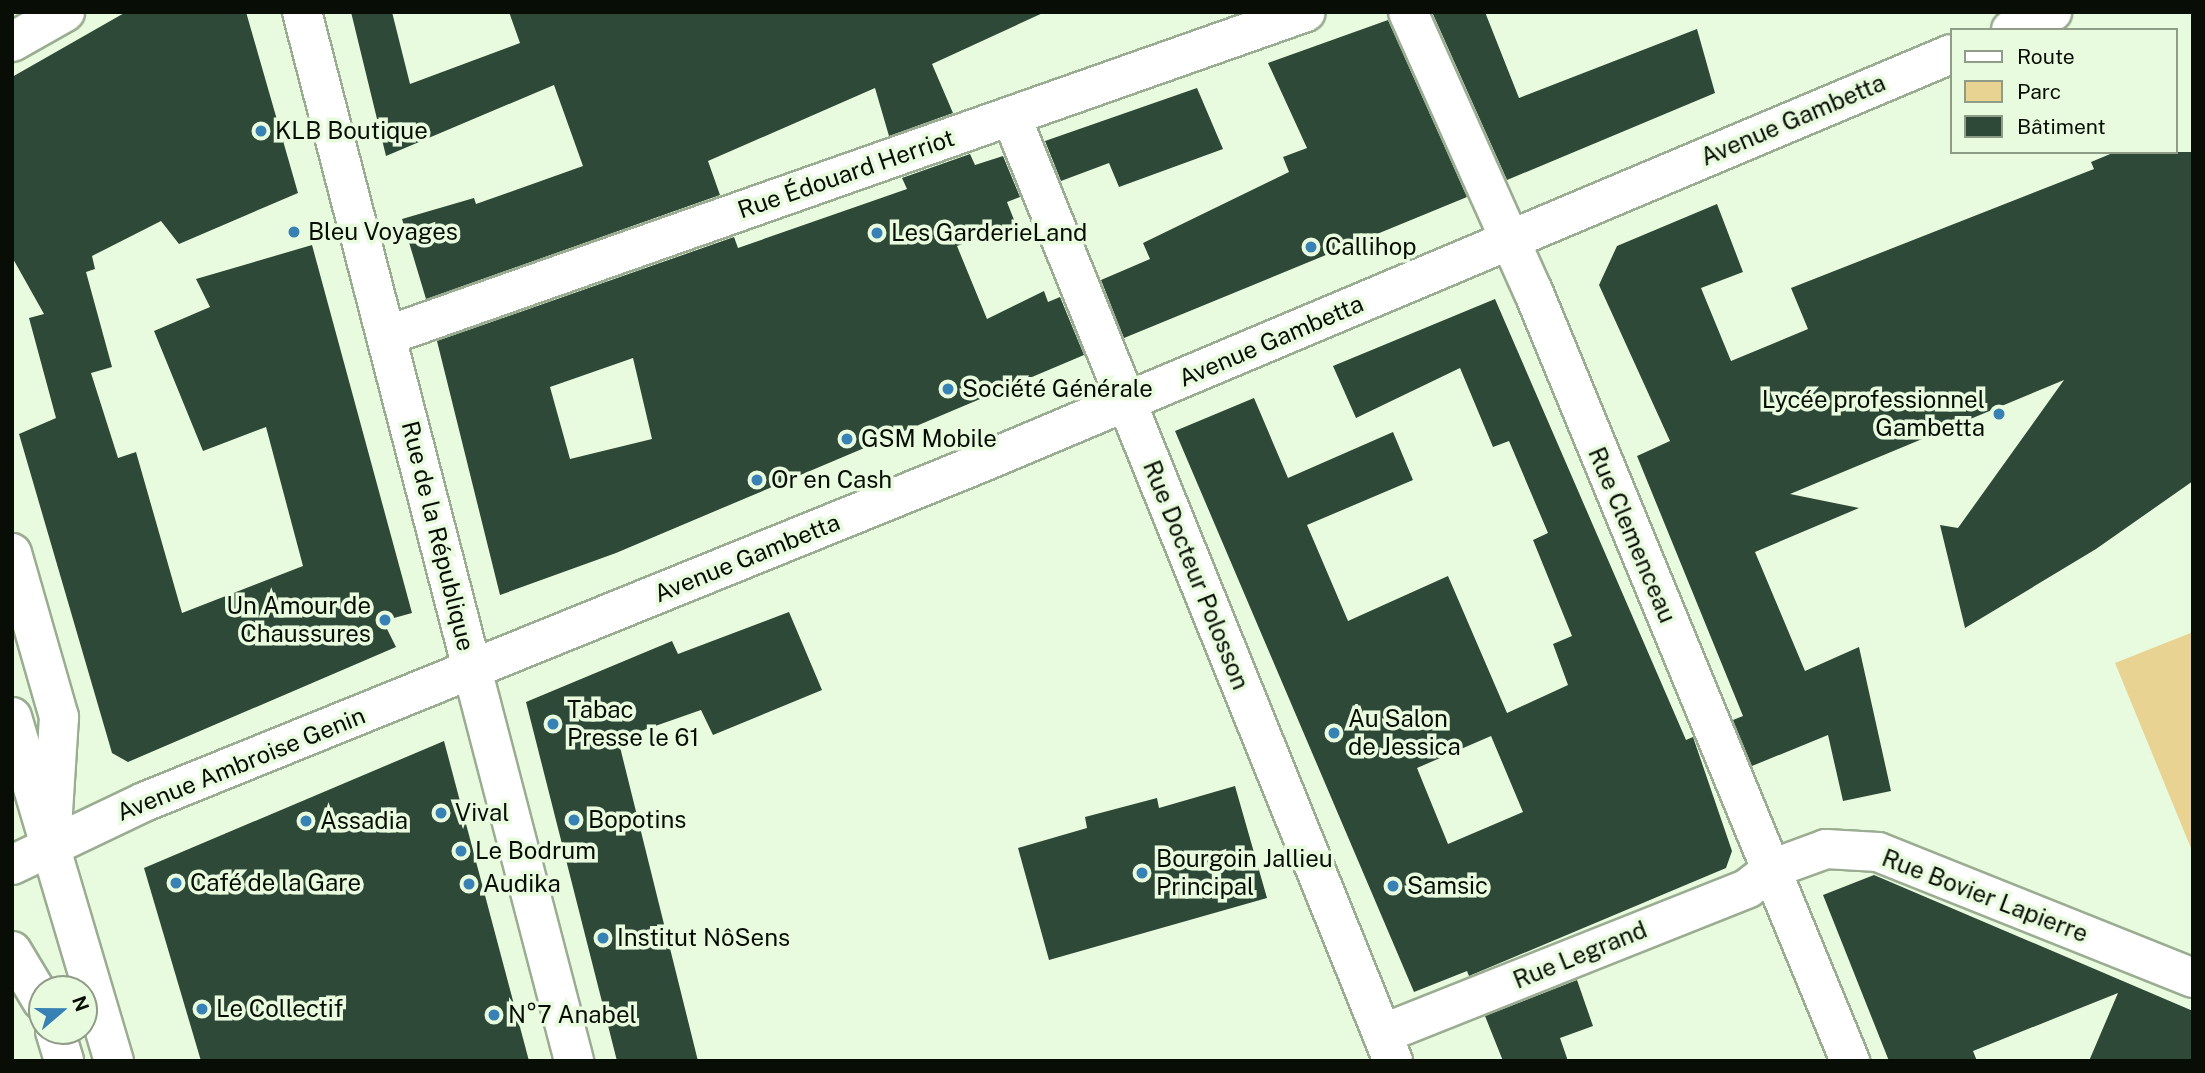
<!DOCTYPE html>
<meta charset="utf-8">
<style>
body{margin:0}
#map{position:relative;width:2205px;height:1073px;overflow:hidden;background:#e9fbde;font-family:"Public Sans",sans-serif}
div>[style]{position:absolute}
.green>*{inset:0;background:#e9d393}
.building>*{inset:0;background:#2f4938}
.roads{filter:drop-shadow(2px 0 #9aac91) drop-shadow(-2px 0 #9aac91) drop-shadow(0 2px #9aac91) drop-shadow(0 -2px #9aac91)}
.street>*{height:38px;margin:-19px;padding:0 19px;transform-origin:19px;border-radius:19px;background:#fff}
.secondary>*{height:38px;margin:-19px;padding:0 19px;transform-origin:19px;border-radius:19px;background:#fff}
.primary>*{height:38px;margin:-19px;padding:0 19px;transform-origin:19px;border-radius:19px;background:#fff}
.dots>*{width:19px;height:19px;translate:-50% -50%;box-sizing:border-box;border:4px solid #e9fbde;border-radius:50%}
span{translate:-50% -50%;white-space:nowrap;text-align:center;line-height:1.15;-webkit-text-stroke:7px #e9fbde;paint-order:stroke}
.street-label{font-size:24px;color:#080e05}
.poi-label{font-size:24px;color:#080e05}
.left{translate:0 -50%;text-align:left}
.right{translate:-100% -50%;text-align:right}
.frame{position:absolute;inset:0;border:14px solid #080e05;pointer-events:none}
.legend{position:absolute;left:1950px;top:28px;width:228px;height:126px;box-sizing:border-box;background:#e9fbde;border:2px solid #8f9c87;margin:0;padding:9px 12px;list-style:none;font-size:21px;color:#080e05}
.legend li{display:flex;align-items:center;gap:14px;height:35px}
.legend b{width:35px;border:2px solid #8f9c87}
.north{position:absolute;left:28px;top:975px;width:70px;height:70px;box-sizing:border-box;background:#e9fbde;border:2px solid #8f9c87;border-radius:50%;rotate:70deg;font-size:19px;font-weight:700;line-height:28px;text-align:center;color:#080e05}
.north::after{content:'';display:block;margin:auto;width:24px;height:32px;background:#3781b5;clip-path:polygon(50% 0,100% 100%,50% 72%,0 100%)}
</style>
<div id="map">
<div class="green">
<div style="clip-path:polygon(2193px 632px,2193px 853px,2115px 663px)"></div>
</div>
<div class="building">
<div style="clip-path:polygon(126px 12px,246px 12px,298px 193px,179px 244px,161px 221px,92px 256px,95px 269px,86px 272px,112px 367px,91px 373px,118px 458px,136px 452px,182px 613px,303px 566px,266px 427px,203px 451px,154px 331px,210px 307px,196px 279px,312px 245px,412px 613px,383px 621px,396px 647px,128px 762px,112px 753px,19px 434px,56px 418px,29px 318px,44px 314px,12px 257px,12px 77px)"></div>
<div style="clip-path:polygon(351px 12px,392px 12px,410px 84px,520px 43px,509px 12px,1045px 12px,932px 64px,953px 113px,889px 136px,875px 88px,708px 161px,720px 195px,426px 299px,402px 219px,474px 198px,476px 204px,583px 166px,554px 85px,386px 156px)"></div>
<div style="clip-path:polygon(1432px 12px,1485px 12px,1519px 98px,1697px 29px,1715px 93px,1507px 180px)"></div>
<div style="clip-path:polygon(1388px 20px,1467px 197px,1124px 338px,1101px 280px,1150px 259px,1143px 243px,1289px 172px,1283px 157px,1307px 148px,1268px 63px)"></div>
<div style="clip-path:polygon(1197px 88px,1223px 149px,1119px 187px,1109px 163px,1061px 181px,1045px 141px)"></div>
<div style="clip-path:polygon(2115px 152px,2193px 152px,2193px 481px,2096px 549px,1965px 628px,1940px 525px,1958px 528px,2064px 380px,1790px 494px,1859px 508px,1755px 552px,1805px 671px,1859px 647px,1891px 791px,1843px 801px,1828px 735px,1752px 766px,1733px 720px,1743px 716px,1637px 456px,1670px 441px,1599px 285px,1617px 246px,1717px 204px,1743px 272px,1701px 288px,1731px 361px,1808px 329px,1791px 288px,2094px 169px,2091px 162px)"></div>
<div style="clip-path:polygon(evenodd,970px 154px,975px 165px,1003px 156px,1020px 197px,1007px 202px,1016px 225px,957px 246px,987px 319px,1044px 291px,1048px 302px,1060px 297px,1084px 355px,616px 553px,500px 595px,437px 341px,734px 237px,738px 248px,907px 189px,902px 178px,970px 154px,633px 358px,652px 439px,570px 459px,550px 387px,633px 358px)"></div>
<div style="clip-path:polygon(evenodd,1495px 299px,1686px 740px,1693px 737px,1732px 851px,1726px 868px,1469px 976px,1467px 971px,1414px 992px,1175px 431px,1254px 398px,1288px 478px,1393px 432px,1413px 480px,1307px 525px,1348px 621px,1448px 576px,1507px 713px,1568px 685px,1553px 644px,1572px 636px,1533px 540px,1548px 533px,1509px 441px,1493px 447px,1460px 368px,1356px 418px,1333px 366px,1495px 299px,1491px 736px,1523px 812px,1448px 844px,1417px 768px,1491px 736px)"></div>
<div style="clip-path:polygon(789px 612px,822px 690px,713px 735px,701px 710px,618px 739px,698px 1061px,617px 1061px,526px 702px,672px 641px,678px 654px)"></div>
<div style="clip-path:polygon(444px 741px,529px 1061px,201px 1061px,144px 868px)"></div>
<div style="clip-path:polygon(1235px 786px,1267px 898px,1049px 960px,1018px 848px,1087px 828px,1085px 817px,1157px 798px,1159px 808px)"></div>
<div style="clip-path:polygon(1874px 875px,2193px 1011px,2193px 1061px,2089px 1061px,2118px 993px,1973px 1051px,1977px 1061px,1889px 1061px,1823px 895px)"></div>
<div style="clip-path:polygon(1577px 980px,1593px 1026px,1560px 1038px,1568px 1061px,1503px 1061px,1485px 1016px)"></div>
</div>
<div class="roads">
<div class="street">
<div style="left:1408px;top:12px;width:306px;rotate:65.9deg"></div>
<div style="left:1533px;top:291px;width:833px;rotate:67.62deg"></div>
<div style="left:12px;top:42px;width:61px;rotate:-29.5deg"></div>
<div style="left:1011px;top:116px;width:1019px;rotate:67.99deg"></div>
<div style="left:386px;top:336px;width:975px;rotate:-19.4deg"></div>
<div style="left:12px;top:553px;width:171px;rotate:74deg"></div>
<div style="left:59px;top:717px;width:126px;rotate:93.6deg"></div>
<div style="left:472px;top:669px;width:405px;rotate:75.4deg"></div>
<div style="left:1382px;top:1034px;width:394px;rotate:-21.7deg"></div>
<div style="left:1748px;top:888px;width:33px;rotate:-38deg"></div>
<div style="left:1774px;top:868px;width:55px;rotate:-20.1deg"></div>
<div style="left:1826px;top:849px;width:52px;rotate:3.3deg"></div>
<div style="left:1878px;top:852px;width:339px;rotate:21.8deg"></div>
</div>
<div class="secondary">
<div style="left:302px;top:12px;width:679px;rotate:75.49deg"></div>
</div>
<div class="primary">
<div style="left:2011px;top:30px;width:45px;rotate:-23.7deg"></div>
<div style="left:12px;top:717px;width:359px;rotate:73.5deg"></div>
<div style="left:12px;top:865px;width:146px;rotate:-25.5deg"></div>
<div style="left:144px;top:802px;width:905px;rotate:-22.06deg"></div>
<div style="left:983px;top:462px;width:1050px;rotate:-22.85deg"></div>
<div style="left:12px;top:951px;width:58px;rotate:59deg"></div>
<div style="left:55px;top:1031px;width:31px;rotate:73deg"></div>
</div>
</div>
<div class="dots">
<div style="left:261px;top:131px;background:#3781b5"></div>
<div style="left:294px;top:232px;background:#3781b5"></div>
<div style="left:877px;top:233px;background:#3781b5"></div>
<div style="left:1311px;top:247px;background:#3781b5"></div>
<div style="left:948px;top:389px;background:#3781b5"></div>
<div style="left:1999px;top:414px;background:#3781b5"></div>
<div style="left:847px;top:439px;background:#3781b5"></div>
<div style="left:757px;top:480px;background:#3781b5"></div>
<div style="left:385px;top:620px;background:#3781b5"></div>
<div style="left:553px;top:724px;background:#3781b5"></div>
<div style="left:1334px;top:733px;background:#3781b5"></div>
<div style="left:441px;top:813px;background:#3781b5"></div>
<div style="left:574px;top:820px;background:#3781b5"></div>
<div style="left:306px;top:821px;background:#3781b5"></div>
<div style="left:461px;top:851px;background:#3781b5"></div>
<div style="left:1142px;top:873px;background:#3781b5"></div>
<div style="left:176px;top:883px;background:#3781b5"></div>
<div style="left:469px;top:884px;background:#3781b5"></div>
<div style="left:1393px;top:886px;background:#3781b5"></div>
<div style="left:603px;top:938px;background:#3781b5"></div>
<div style="left:202px;top:1009px;background:#3781b5"></div>
<div style="left:494px;top:1015px;background:#3781b5"></div>
</div>
<div class="street-label">
<span style="left:1793px;top:120px;rotate:-23deg">Avenue Gambetta</span>
<span style="left:846px;top:174px;rotate:-19deg">Rue Édouard Herriot</span>
<span style="left:1271px;top:341px;rotate:-23deg">Avenue Gambetta</span>
<span style="left:1632px;top:535px;rotate:67deg">Rue Clemenceau</span>
<span style="left:438px;top:536px;rotate:76deg">Rue de la République</span>
<span style="left:747px;top:558px;rotate:-22deg">Avenue Gambetta</span>
<span style="left:1196px;top:575px;rotate:68deg">Rue Docteur Polosson</span>
<span style="left:241px;top:764px;rotate:-22deg">Avenue Ambroise Genin</span>
<span style="left:1985px;top:896px;rotate:21deg">Rue Bovier Lapierre</span>
<span style="left:1580px;top:955px;rotate:-22deg">Rue Legrand</span>
</div>
<div class="poi-label">
<span class="left" style="left:275px;top:131px">KLB Boutique</span>
<span class="left" style="left:308px;top:232px">Bleu Voyages</span>
<span class="left" style="left:891px;top:233px">Les GarderieLand</span>
<span class="left" style="left:1325px;top:247px">Callihop</span>
<span class="left" style="left:962px;top:389px">Société Générale</span>
<span class="right" style="left:1985px;top:414px">Lycée professionnel<br>Gambetta</span>
<span class="left" style="left:861px;top:439px">GSM Mobile</span>
<span class="left" style="left:771px;top:480px">Or en Cash</span>
<span class="right" style="left:371px;top:620px">Un Amour de<br>Chaussures</span>
<span class="left" style="left:567px;top:724px">Tabac<br>Presse le 61</span>
<span class="left" style="left:1348px;top:733px">Au Salon<br>de Jessica</span>
<span class="left" style="left:455px;top:813px">Vival</span>
<span class="left" style="left:588px;top:820px">Bopotins</span>
<span class="left" style="left:320px;top:821px">Assadia</span>
<span class="left" style="left:475px;top:851px">Le Bodrum</span>
<span class="left" style="left:1156px;top:873px">Bourgoin Jallieu<br>Principal</span>
<span class="left" style="left:190px;top:883px">Café de la Gare</span>
<span class="left" style="left:483px;top:884px">Audika</span>
<span class="left" style="left:1407px;top:886px">Samsic</span>
<span class="left" style="left:617px;top:938px">Institut NôSens</span>
<span class="left" style="left:216px;top:1009px">Le Collectif</span>
<span class="left" style="left:508px;top:1015px">N°7 Anabel</span>
</div>
<div class="frame"></div>
<ul class="legend">
<li><b style="height:9px;background:#fff"></b>Route</li>
<li><b style="height:19px;background:#e9d393"></b>Parc</li>
<li><b style="height:19px;background:#2f4938"></b>Bâtiment</li>
</ul>
<div class="north">N</div>
</div>
